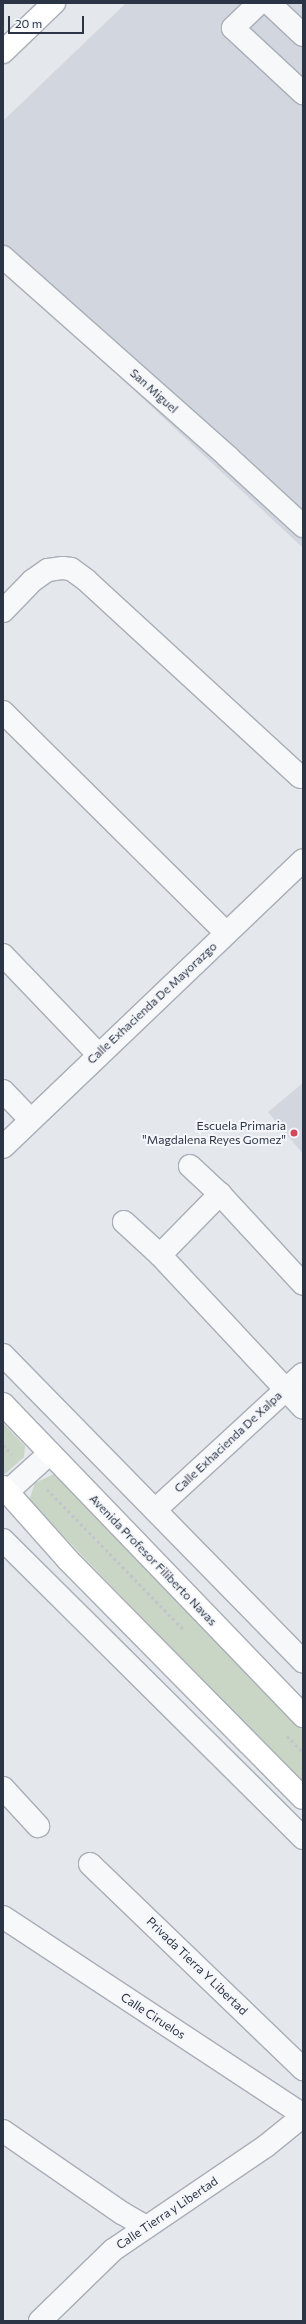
<!DOCTYPE html>
<style>
body{margin:0}
#map{position:relative;width:306px;height:2324px;overflow:hidden;background:#e4e7ec;font-family:Commissioner,sans-serif}
div>[style]{position:absolute}
.built>*{inset:0;background:#d2d6de}
.green>*{inset:0;background:#c9d6c5}
.path>*{height:2.5px;margin-top:-1.25px;transform-origin:0;background:repeating-linear-gradient(90deg,#c2c5cb 0 3px,transparent 0 6px)}
.roads{filter:drop-shadow(1px 0 #a9aeb7) drop-shadow(-1px 0 #a9aeb7) drop-shadow(0 1px #a9aeb7) drop-shadow(0 -1px #a9aeb7)}
.minor>*{height:22px;margin:-11px;padding:0 11px;transform-origin:11px;border-radius:11px;background:#f7f8fa}
.major>*{height:22px;margin:-11px;padding:0 11px;transform-origin:11px;border-radius:11px;background:#fff}
.dots>*{width:11px;height:11px;translate:-50% -50%;box-sizing:border-box;border:2px solid #f4f6f9;border-radius:50%}
span{translate:-50% -50%;white-space:nowrap;text-align:center;line-height:1.15;-webkit-text-stroke:4px #f4f6f9;paint-order:stroke}
.street-label{font-size:12px;color:#2b3445}
.poi-label{font-size:12px;color:#2b3445}
.right{translate:-100% -50%;text-align:right}
.frame{position:absolute;inset:0;border:4px solid #2b3445;pointer-events:none}
.scale{position:absolute;left:8px;top:16px;width:76px;height:18px;box-sizing:border-box;border:2px solid #2b3445;border-top:0;padding-left:5px;font-size:12px;line-height:14px;white-space:nowrap;color:#2b3445;-webkit-text-stroke:3px #f4f6f9;paint-order:stroke}
</style>
<div id="map">
<div class="built">
<div style="clip-path:polygon(126px 3px,303px 3px,303px 548px,3px 268px,3px 121px)"></div>
<div style="clip-path:polygon(303px 1083px,303px 1154px,268px 1112px)"></div>
</div>
<div class="green">
<div style="clip-path:polygon(3px 1423px,25px 1446px,24px 1457px,5px 1474px,3px 1472px)"></div>
<div style="clip-path:polygon(54px 1474px,303px 1730px,303px 1786px,29px 1500px,35px 1483px)"></div>
</div>
<div class="path">
<div style="left:3px;top:1445px;width:13px;rotate:45deg"></div>
<div style="left:47px;top:1489px;width:197px;rotate:45.8deg"></div>
<div style="left:287px;top:1736px;width:23px;rotate:45deg"></div>
</div>
<div class="roads">
<div class="minor">
<div style="left:259px;top:3px;width:36px;rotate:136deg"></div>
<div style="left:233px;top:28px;width:96px;rotate:42.9deg"></div>
<div style="left:269px;top:3px;width:47px;rotate:43.3deg"></div>
<div style="left:3px;top:257px;width:301px;rotate:41.6deg"></div>
<div style="left:228px;top:457px;width:102px;rotate:42.6deg"></div>
<div style="left:3px;top:611px;width:42px;rotate:-46deg"></div>
<div style="left:32px;top:581px;width:19px;rotate:-35deg"></div>
<div style="left:48px;top:570px;width:15px;rotate:-8deg"></div>
<div style="left:63px;top:568px;width:8px;rotate:7deg"></div>
<div style="left:71px;top:569px;width:19px;rotate:36deg"></div>
<div style="left:86px;top:580px;width:291px;rotate:42.6deg"></div>
<div style="left:3px;top:712px;width:314px;rotate:44.7deg"></div>
<div style="left:3px;top:955px;width:137px;rotate:46.2deg"></div>
<div style="left:3px;top:1091px;width:40px;rotate:46deg"></div>
<div style="left:3px;top:1147px;width:415px;rotate:-43.7deg"></div>
<div style="left:190px;top:1166px;width:41px;rotate:43deg"></div>
<div style="left:220px;top:1194px;width:122px;rotate:47.3deg"></div>
<div style="left:124px;top:1222px;width:49px;rotate:42.5deg"></div>
<div style="left:160px;top:1255px;width:209px;rotate:46.9deg"></div>
<div style="left:160px;top:1255px;width:86px;rotate:-45.5deg"></div>
<div style="left:3px;top:1355px;width:429px;rotate:45.6deg"></div>
<div style="left:7px;top:1492px;width:58px;rotate:-42.2deg"></div>
<div style="left:155px;top:1510px;width:201px;rotate:-42.6deg"></div>
<div style="left:3px;top:1540px;width:423px;rotate:44.8deg"></div>
<div style="left:3px;top:1788px;width:52px;rotate:47.4deg"></div>
<div style="left:90px;top:1864px;width:296px;rotate:43.9deg"></div>
<div style="left:3px;top:1917px;width:359px;rotate:33.4deg"></div>
<div style="left:3px;top:2131px;width:145px;rotate:34.6deg"></div>
<div style="left:122px;top:2213px;width:28px;rotate:30deg"></div>
<div style="left:40px;top:2321px;width:102px;rotate:-44.2deg"></div>
<div style="left:113px;top:2250px;width:185px;rotate:-34.2deg"></div>
<div style="left:266px;top:2146px;width:48px;rotate:-39deg"></div>
</div>
<div class="major">
<div style="left:3px;top:52px;width:71px;rotate:-43.9deg"></div>
<div style="left:3px;top:1404px;width:433px;rotate:46.1deg"></div>
<div style="left:3px;top:1487px;width:98px;rotate:48.3deg"></div>
<div style="left:68px;top:1560px;width:334px;rotate:45.4deg"></div>
</div>
</div>
<div class="dots">
<div style="left:294px;top:1133px;background:#d1495b"></div>
</div>
<div class="street-label">
<span style="left:154px;top:391px;rotate:42deg">San Miguel</span>
<span style="left:152px;top:1003px;rotate:-43deg">Calle Exhacienda De Mayorazgo</span>
<span style="left:228px;top:1442px;rotate:-43deg">Calle Exhacienda De Xalpa</span>
<span style="left:153px;top:1560px;rotate:46deg">Avenida Profesor Filiberto Navas</span>
<span style="left:197px;top:1966px;rotate:44deg">Privada Tierra Y Libertad</span>
<span style="left:153px;top:2016px;rotate:33deg">Calle Ciruelos</span>
<span style="left:167px;top:2213px;rotate:-34deg">Calle Tierra y Libertad</span>
</div>
<div class="poi-label">
<span class="right" style="left:286px;top:1133px">Escuela Primaria<br>"Magdalena Reyes Gomez"</span>
</div>
<div class="frame"></div>
<div class="scale">20 m</div>
</div>
